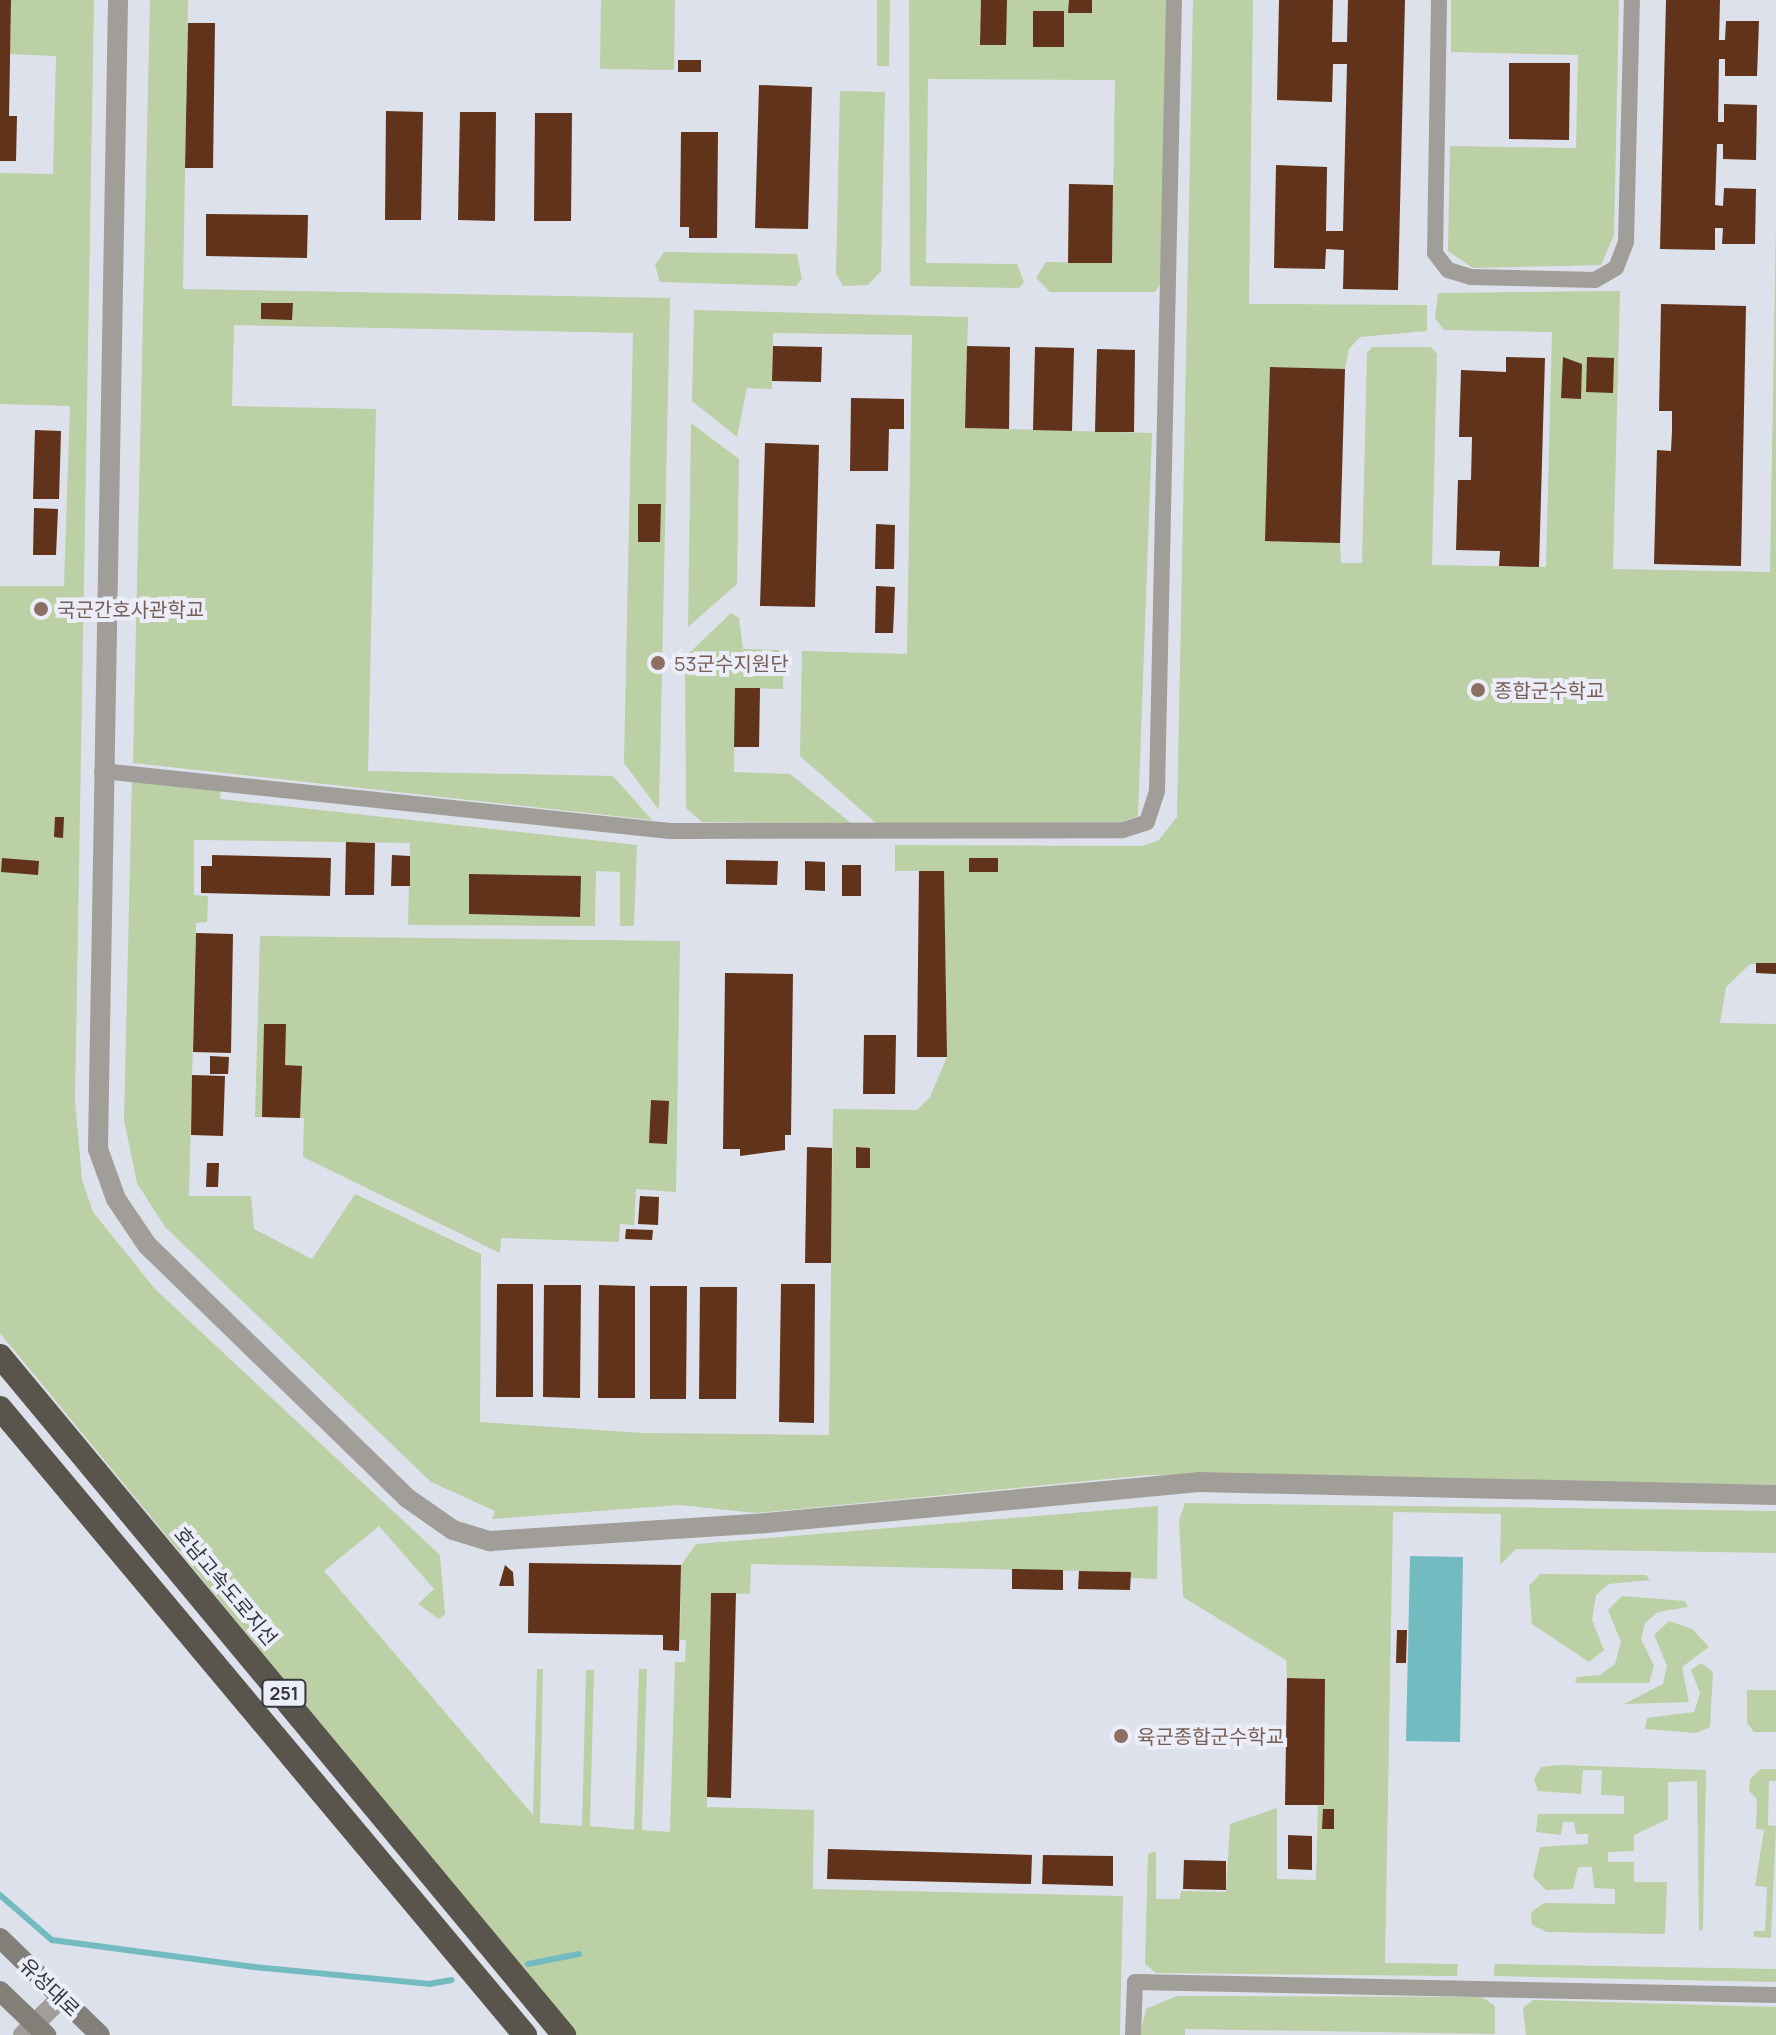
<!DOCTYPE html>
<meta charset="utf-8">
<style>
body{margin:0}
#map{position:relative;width:1776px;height:2035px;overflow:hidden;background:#dde1eb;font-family:Manrope,"Noto Sans KR",sans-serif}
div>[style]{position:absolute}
.green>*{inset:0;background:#bbd0a4}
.water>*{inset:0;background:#72bbc0}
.stream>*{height:6px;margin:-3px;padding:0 3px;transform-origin:3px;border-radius:3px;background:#72bbc0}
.building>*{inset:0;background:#60331a}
.minor>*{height:16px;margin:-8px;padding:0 8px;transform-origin:8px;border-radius:8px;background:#a19e9a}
.tertiary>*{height:20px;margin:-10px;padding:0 10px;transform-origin:10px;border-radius:10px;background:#a19e9a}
.secondary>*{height:20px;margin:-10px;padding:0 10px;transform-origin:10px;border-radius:10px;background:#827e78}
.motorway>*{height:24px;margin:-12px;padding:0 12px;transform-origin:12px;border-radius:12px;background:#59544c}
.dots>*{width:22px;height:22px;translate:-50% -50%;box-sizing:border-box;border:4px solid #ebeef8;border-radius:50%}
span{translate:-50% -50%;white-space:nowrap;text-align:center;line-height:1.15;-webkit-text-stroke:8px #ebeef8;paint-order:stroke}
.shield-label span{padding:2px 6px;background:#ebeef8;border:2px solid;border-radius:6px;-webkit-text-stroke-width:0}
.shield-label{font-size:18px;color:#34363a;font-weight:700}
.education-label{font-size:20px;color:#785e54}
.left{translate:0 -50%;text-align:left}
.street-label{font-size:20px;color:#34363a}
</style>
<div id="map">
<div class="green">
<div style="clip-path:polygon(11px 0,94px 0,75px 1101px,82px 1180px,93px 1212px,155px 1289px,440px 1555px,445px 1614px,439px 1619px,418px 1604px,434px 1589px,379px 1526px,324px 1571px,533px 1815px,537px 1669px,543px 1669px,540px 1823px,582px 1826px,586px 1670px,594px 1670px,590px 1826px,634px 1830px,639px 1669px,647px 1669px,642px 1830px,670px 1832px,675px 1662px,685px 1662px,686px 1640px,680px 1640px,681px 1565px,696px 1544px,1158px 1506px,1157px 1579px,1131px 1578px,1130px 1572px,751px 1564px,750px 1594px,711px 1593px,707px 1807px,814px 1810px,813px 1889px,1123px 1896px,1120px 2035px,576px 2035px,0 1333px,0 586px,64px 586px,70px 406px,0 404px,0 173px,53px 174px,56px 56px,10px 54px)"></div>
<div style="clip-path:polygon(150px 0,188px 0,183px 289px,670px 298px,659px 810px,624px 763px,633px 333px,234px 325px,232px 406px,376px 409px,368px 771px,613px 776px,652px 820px,133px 763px)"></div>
<div style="clip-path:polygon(601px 0,675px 0,674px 70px,600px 69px)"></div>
<div style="clip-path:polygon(877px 0,890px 0,889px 66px,877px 66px)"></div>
<div style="clip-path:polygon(909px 0,1167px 0,1163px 279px,1155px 292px,1050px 292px,1036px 278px,1046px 262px,1112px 263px,1115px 80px,928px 79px,926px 263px,1017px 264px,1024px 282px,1019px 288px,910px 286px)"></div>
<div style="clip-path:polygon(1193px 0,1253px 0,1249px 304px,1427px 305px,1427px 331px,1360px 337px,1349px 349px,1345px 369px,1270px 367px,1266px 541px,1340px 543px,1341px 563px,1362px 563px,1367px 353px,1372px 347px,1431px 347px,1437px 354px,1432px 565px,1546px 567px,1552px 332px,1444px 330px,1435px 318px,1438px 293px,1620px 291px,1613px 569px,1770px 572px,1776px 219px,1776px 963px,1750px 964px,1726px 987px,1720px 1023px,1776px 1024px,1776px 1485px,1149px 1475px,756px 1513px,679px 1505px,492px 1519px,495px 1511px,431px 1482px,165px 1227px,137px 1183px,124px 1120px,132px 779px,221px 789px,220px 799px,637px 845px,634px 926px,620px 926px,620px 872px,596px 871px,595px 926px,408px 925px,410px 843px,194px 840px,194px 895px,208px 896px,207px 922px,196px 923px,189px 1196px,251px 1196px,254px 1229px,312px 1259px,355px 1194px,481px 1254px,480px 1422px,642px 1433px,829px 1435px,833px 1109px,917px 1110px,930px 1097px,947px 1057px,944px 871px,895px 871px,895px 845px,1141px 846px,1158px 841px,1177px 817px)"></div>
<div style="clip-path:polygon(1451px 0,1619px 0,1614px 235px,1601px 265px,1473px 268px,1448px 251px,1450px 146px,1576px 148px,1578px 55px,1451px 52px)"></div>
<div style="clip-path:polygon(840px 91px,885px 92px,881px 271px,868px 285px,843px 286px,836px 274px)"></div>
<div style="clip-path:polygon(664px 252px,797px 254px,802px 279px,796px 286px,660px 282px,655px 265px)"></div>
<div style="clip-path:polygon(694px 310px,968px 317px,965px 428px,1152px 433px,1138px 816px,1121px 822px,878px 825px,800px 756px,802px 651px,907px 654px,912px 335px,773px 333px,772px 389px,747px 388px,737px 437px,692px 401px)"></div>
<div style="clip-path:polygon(691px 423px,739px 459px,737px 584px,688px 627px)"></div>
<div style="clip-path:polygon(731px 613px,739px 618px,743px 649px,784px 650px,783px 689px,735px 688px,734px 772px,790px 774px,851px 823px,702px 822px,686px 808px,685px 657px)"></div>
<div style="clip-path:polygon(260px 936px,680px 941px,676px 1192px,636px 1189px,634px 1225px,620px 1224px,619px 1242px,501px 1238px,500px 1253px,303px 1157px,304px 1118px,255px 1117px)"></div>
<div style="clip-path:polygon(1185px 1503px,1776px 1511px,1776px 1553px,1516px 1549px,1500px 1565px,1501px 1514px,1393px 1512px,1385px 1963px,1458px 1964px,1457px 1976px,1156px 1973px,1145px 1964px,1148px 1854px,1156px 1851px,1156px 1899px,1180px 1899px,1181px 1891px,1226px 1892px,1230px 1824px,1277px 1808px,1277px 1879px,1316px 1880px,1318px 1806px,1324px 1805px,1325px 1679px,1287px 1678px,1286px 1660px,1183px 1597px,1179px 1520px)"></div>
<div style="clip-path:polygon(1540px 1574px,1646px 1575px,1650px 1580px,1609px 1584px,1596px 1595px,1592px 1620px,1604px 1650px,1589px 1662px,1532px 1624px,1529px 1586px)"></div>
<div style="clip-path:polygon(1622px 1596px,1685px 1601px,1688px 1607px,1658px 1612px,1645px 1623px,1641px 1639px,1654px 1666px,1649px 1683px,1575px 1683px,1577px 1677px,1600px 1675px,1615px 1664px,1621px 1642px,1608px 1610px)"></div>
<div style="clip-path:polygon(1669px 1621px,1692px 1629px,1709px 1647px,1682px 1667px,1689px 1702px,1624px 1704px,1663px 1684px,1667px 1666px,1654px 1635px)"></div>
<div style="clip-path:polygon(1701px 1663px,1713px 1672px,1710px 1727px,1696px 1733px,1645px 1729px,1647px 1718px,1694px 1712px,1700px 1693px,1691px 1670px)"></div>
<div style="clip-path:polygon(1747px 1690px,1776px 1690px,1776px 1732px,1754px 1732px,1747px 1723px)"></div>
<div style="clip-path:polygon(1561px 1765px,1706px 1770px,1703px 1929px,1699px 1931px,1697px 1781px,1668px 1782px,1668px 1819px,1634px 1835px,1634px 1851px,1608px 1852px,1608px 1862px,1634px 1862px,1634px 1882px,1667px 1882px,1665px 1934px,1547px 1932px,1532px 1925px,1531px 1912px,1544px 1903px,1615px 1904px,1615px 1889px,1594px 1888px,1592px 1867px,1578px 1867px,1573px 1889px,1546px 1890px,1533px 1877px,1540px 1847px,1588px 1844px,1588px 1834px,1576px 1834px,1574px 1822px,1563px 1822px,1561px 1835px,1536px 1832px,1538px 1814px,1624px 1814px,1624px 1796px,1601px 1795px,1602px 1770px,1583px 1770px,1581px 1794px,1538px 1791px,1534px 1779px,1541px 1767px)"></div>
<div style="clip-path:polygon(1761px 1769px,1776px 1769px,1776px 1781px,1769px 1781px,1768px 1825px,1776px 1826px,1771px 1938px,1754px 1937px,1754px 1931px,1765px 1931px,1767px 1887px,1755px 1886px,1764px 1830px,1756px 1829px,1757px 1799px,1749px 1791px,1750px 1779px)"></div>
<div style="clip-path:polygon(1495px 1964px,1776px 1969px,1776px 1982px,1494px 1976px)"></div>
<div style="clip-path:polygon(1177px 1996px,1482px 1997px,1495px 2006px,1495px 2034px,1185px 2029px,1185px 2035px,1140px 2035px,1146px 2009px)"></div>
<div style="clip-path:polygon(1533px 2000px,1776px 2007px,1776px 2035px,1526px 2035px,1523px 2008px)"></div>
</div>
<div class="water">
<div style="clip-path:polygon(1410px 1556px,1463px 1557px,1460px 1742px,1406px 1741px)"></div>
</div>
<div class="stream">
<div style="left:0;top:1895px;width:69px;rotate:40.9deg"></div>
<div style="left:52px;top:1940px;width:204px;rotate:7.6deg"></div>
<div style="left:254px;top:1967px;width:176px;rotate:5.5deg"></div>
<div style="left:429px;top:1984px;width:23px;rotate:-10deg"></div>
<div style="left:528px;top:1964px;width:52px;rotate:-11.1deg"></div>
</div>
<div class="building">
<div style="clip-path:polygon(0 0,11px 0,9px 116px,17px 116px,16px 161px,0 161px)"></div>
<div style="clip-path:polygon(981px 0,1007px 0,1006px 45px,980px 45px)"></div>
<div style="clip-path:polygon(1069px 0,1092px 0,1092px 13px,1068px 13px)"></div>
<div style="clip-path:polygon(1279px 0,1333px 0,1332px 42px,1347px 42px,1348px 0,1405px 0,1398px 290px,1343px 289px,1344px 250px,1326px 249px,1325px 269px,1274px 268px,1276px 165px,1327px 167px,1326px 231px,1343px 231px,1347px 64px,1333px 64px,1332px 102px,1277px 100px)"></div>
<div style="clip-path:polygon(1666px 0,1720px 0,1719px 40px,1725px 40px,1726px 21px,1759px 21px,1757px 76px,1725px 76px,1725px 59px,1719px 59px,1718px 122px,1724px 122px,1724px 104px,1757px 105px,1756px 160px,1723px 159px,1723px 144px,1717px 144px,1715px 205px,1723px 206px,1724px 188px,1756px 189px,1755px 244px,1722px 244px,1723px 228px,1715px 228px,1715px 250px,1660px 249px)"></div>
<div style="clip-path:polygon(1033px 11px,1064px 11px,1064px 47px,1033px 47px)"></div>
<div style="clip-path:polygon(188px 23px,215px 23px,213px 168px,185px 168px)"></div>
<div style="clip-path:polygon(678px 60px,701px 60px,701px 72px,678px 72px)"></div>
<div style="clip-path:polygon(1509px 63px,1570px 63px,1569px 140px,1509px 139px)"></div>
<div style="clip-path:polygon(759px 85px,812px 87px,808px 229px,755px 228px)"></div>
<div style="clip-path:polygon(386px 111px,423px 112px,421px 220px,385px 220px)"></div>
<div style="clip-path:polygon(460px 112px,496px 112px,495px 221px,458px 220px)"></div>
<div style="clip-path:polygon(535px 113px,572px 113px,571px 221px,534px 221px)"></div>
<div style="clip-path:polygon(681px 132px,718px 132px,717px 238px,689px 238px,689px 227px,680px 227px)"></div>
<div style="clip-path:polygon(1069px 184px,1113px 185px,1112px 263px,1068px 263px)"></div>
<div style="clip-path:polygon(206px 214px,308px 215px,307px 258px,206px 256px)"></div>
<div style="clip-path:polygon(261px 303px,293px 303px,292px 320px,261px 319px)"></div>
<div style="clip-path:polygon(1661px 304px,1746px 306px,1741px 566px,1654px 564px,1657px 450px,1671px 451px,1672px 431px,1672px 411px,1659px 411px)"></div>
<div style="clip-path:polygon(773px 346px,822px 347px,821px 382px,772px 381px)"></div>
<div style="clip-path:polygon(967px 346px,1010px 347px,1009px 429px,965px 428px)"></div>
<div style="clip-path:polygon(1035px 347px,1074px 348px,1072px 431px,1033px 430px)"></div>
<div style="clip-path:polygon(1097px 349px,1135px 350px,1134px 432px,1095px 432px)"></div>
<div style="clip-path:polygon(1506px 357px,1545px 358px,1539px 567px,1499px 566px,1500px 551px,1456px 550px,1458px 480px,1471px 480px,1472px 437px,1459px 437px,1461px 370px,1506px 372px)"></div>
<div style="clip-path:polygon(1563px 357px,1582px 364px,1581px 399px,1561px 398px)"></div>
<div style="clip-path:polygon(1587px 357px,1614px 358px,1613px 393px,1586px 392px)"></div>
<div style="clip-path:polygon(1270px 367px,1345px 369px,1340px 543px,1265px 541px)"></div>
<div style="clip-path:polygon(851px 398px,904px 399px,904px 429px,889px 429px,888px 471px,850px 471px)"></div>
<div style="clip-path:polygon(35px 430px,61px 431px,59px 499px,33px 499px)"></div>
<div style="clip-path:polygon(765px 443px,819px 445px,815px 607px,760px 606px)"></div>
<div style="clip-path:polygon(638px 504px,661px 504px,660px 542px,638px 542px)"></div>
<div style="clip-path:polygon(34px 508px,58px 509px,56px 555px,33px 555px)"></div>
<div style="clip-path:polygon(876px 524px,895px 525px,894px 569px,875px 569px)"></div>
<div style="clip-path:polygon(876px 586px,895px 587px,893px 633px,875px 633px)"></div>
<div style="clip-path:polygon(735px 688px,760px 688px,759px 747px,734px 747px)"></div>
<div style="clip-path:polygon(55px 817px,64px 817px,63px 838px,54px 837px)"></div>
<div style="clip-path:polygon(346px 842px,375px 843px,374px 895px,345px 895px)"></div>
<div style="clip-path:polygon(212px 855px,331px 858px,330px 896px,201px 893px,201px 866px,212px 866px)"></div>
<div style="clip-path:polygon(392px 855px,410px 856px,410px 886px,391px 886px)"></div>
<div style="clip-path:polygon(2px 858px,39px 861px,38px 875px,1px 872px)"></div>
<div style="clip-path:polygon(969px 858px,998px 858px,998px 872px,969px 872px)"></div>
<div style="clip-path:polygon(726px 860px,778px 861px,777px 885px,726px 884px)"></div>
<div style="clip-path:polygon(805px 861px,825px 862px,825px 891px,805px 890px)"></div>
<div style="clip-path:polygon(842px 865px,861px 865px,861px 896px,842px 896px)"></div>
<div style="clip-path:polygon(919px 871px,944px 871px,947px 1057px,917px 1057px)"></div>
<div style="clip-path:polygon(469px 874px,581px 876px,580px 917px,469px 914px)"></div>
<div style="clip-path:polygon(196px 933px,233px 934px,231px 1053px,193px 1052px)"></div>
<div style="clip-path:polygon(1756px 963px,1776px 963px,1776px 974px,1756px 973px)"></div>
<div style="clip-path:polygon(725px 973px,793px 974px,791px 1135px,785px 1135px,785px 1150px,740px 1156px,740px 1149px,723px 1149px)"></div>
<div style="clip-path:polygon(264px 1024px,286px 1024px,285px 1065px,302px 1066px,300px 1118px,262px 1117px)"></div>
<div style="clip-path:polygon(864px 1035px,896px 1035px,895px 1094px,863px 1094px)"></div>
<div style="clip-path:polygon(210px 1056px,229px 1057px,228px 1074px,210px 1074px)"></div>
<div style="clip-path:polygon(192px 1075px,225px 1076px,223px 1136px,191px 1135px)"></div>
<div style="clip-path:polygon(651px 1100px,669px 1101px,667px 1144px,649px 1143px)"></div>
<div style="clip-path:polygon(807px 1147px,832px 1148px,831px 1263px,805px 1263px)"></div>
<div style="clip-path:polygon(856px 1147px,870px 1148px,870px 1168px,856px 1168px)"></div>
<div style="clip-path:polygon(207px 1163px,219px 1163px,218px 1187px,206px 1187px)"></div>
<div style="clip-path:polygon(640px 1196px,659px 1197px,658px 1225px,638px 1224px)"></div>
<div style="clip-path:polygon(626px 1229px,653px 1230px,652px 1240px,625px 1239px)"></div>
<div style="clip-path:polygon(497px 1284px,533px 1284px,533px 1397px,496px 1397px)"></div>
<div style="clip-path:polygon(781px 1284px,815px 1284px,814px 1423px,779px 1422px)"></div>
<div style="clip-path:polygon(544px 1285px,581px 1285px,580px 1398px,543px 1397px)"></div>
<div style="clip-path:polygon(599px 1285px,635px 1286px,635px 1398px,598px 1398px)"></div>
<div style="clip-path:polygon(650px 1286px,687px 1286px,686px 1399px,650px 1399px)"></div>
<div style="clip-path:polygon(700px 1287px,737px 1287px,736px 1399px,699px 1399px)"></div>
<div style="clip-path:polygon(529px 1563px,681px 1565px,679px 1651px,663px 1650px,663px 1635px,528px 1633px)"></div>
<div style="clip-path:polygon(505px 1565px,513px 1572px,514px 1586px,499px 1586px)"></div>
<div style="clip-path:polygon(1012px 1569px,1063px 1570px,1063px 1590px,1012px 1589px)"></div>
<div style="clip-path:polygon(1079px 1571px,1131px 1572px,1130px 1590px,1078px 1589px)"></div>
<div style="clip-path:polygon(711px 1593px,736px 1593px,731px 1798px,707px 1797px)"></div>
<div style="clip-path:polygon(1397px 1630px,1407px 1630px,1406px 1663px,1396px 1663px)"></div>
<div style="clip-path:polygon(1287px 1678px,1325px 1679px,1324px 1805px,1285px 1805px)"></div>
<div style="clip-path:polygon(1323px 1809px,1334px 1809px,1334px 1829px,1322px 1829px)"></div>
<div style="clip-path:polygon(1288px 1835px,1312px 1836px,1312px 1870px,1288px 1869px)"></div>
<div style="clip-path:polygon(828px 1849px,1032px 1855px,1031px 1884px,827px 1879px)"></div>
<div style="clip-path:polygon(1043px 1855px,1113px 1856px,1113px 1886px,1042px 1884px)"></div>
<div style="clip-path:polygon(1184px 1860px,1226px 1861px,1226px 1890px,1183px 1889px)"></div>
</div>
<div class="minor">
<div style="left:1439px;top:0;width:253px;rotate:90.9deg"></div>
<div style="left:1435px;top:253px;width:21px;rotate:53deg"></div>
<div style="left:1448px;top:270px;width:24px;rotate:17deg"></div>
<div style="left:1471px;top:277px;width:124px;rotate:1.4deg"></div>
<div style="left:1595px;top:280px;width:24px;rotate:-30deg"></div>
<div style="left:1616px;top:268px;width:28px;rotate:-69deg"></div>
<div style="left:1626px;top:242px;width:242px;rotate:-88.6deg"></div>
<div style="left:102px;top:771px;width:571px;rotate:6.03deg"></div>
<div style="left:670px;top:831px;width:453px;rotate:-0.1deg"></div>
<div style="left:1123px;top:830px;width:25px;rotate:-18deg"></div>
<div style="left:1147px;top:822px;width:33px;rotate:-72deg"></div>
<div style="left:1157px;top:791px;width:791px;rotate:-88.77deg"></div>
<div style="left:1133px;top:2035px;width:53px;rotate:-87.8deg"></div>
<div style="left:1135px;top:1982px;width:641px;rotate:1.16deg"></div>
</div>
<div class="tertiary">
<div style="left:118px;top:0;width:1149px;rotate:91deg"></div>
<div style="left:98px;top:1149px;width:53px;rotate:70.2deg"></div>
<div style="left:116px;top:1199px;width:55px;rotate:56deg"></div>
<div style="left:147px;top:1245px;width:363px;rotate:44.2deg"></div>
<div style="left:407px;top:1498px;width:56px;rotate:34.8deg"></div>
<div style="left:453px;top:1530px;width:39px;rotate:17deg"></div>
<div style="left:490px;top:1541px;width:277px;rotate:-3.7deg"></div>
<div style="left:766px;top:1523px;width:434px;rotate:-5.4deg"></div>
<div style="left:1198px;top:1482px;width:578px;rotate:1.29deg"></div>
<div style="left:23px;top:2035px;width:53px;rotate:-44.2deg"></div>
</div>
<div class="secondary">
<div style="left:0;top:1938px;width:139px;rotate:44.1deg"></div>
<div style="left:0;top:1991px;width:64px;rotate:43.7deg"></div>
</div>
<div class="motorway">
<div style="left:0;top:1356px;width:883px;rotate:50.29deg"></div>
<div style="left:0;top:1408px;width:818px;rotate:50.06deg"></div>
</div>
<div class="dots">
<div style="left:41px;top:609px;background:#8d6e63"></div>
<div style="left:658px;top:663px;background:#8d6e63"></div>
<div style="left:1478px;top:690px;background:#8d6e63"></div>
<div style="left:1121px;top:1736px;background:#8d6e63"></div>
</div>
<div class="shield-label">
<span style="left:284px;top:1693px">251</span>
</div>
<div class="education-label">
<span class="left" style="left:57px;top:609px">국군간호사관학교</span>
<span class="left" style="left:674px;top:663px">53군수지원단</span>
<span class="left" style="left:1494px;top:690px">종합군수학교</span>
<span class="left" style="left:1137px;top:1736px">육군종합군수학교</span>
</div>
<div class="street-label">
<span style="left:226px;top:1586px;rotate:50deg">호남고속도로지선</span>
<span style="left:50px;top:1987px;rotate:44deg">유성대로</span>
</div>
</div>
